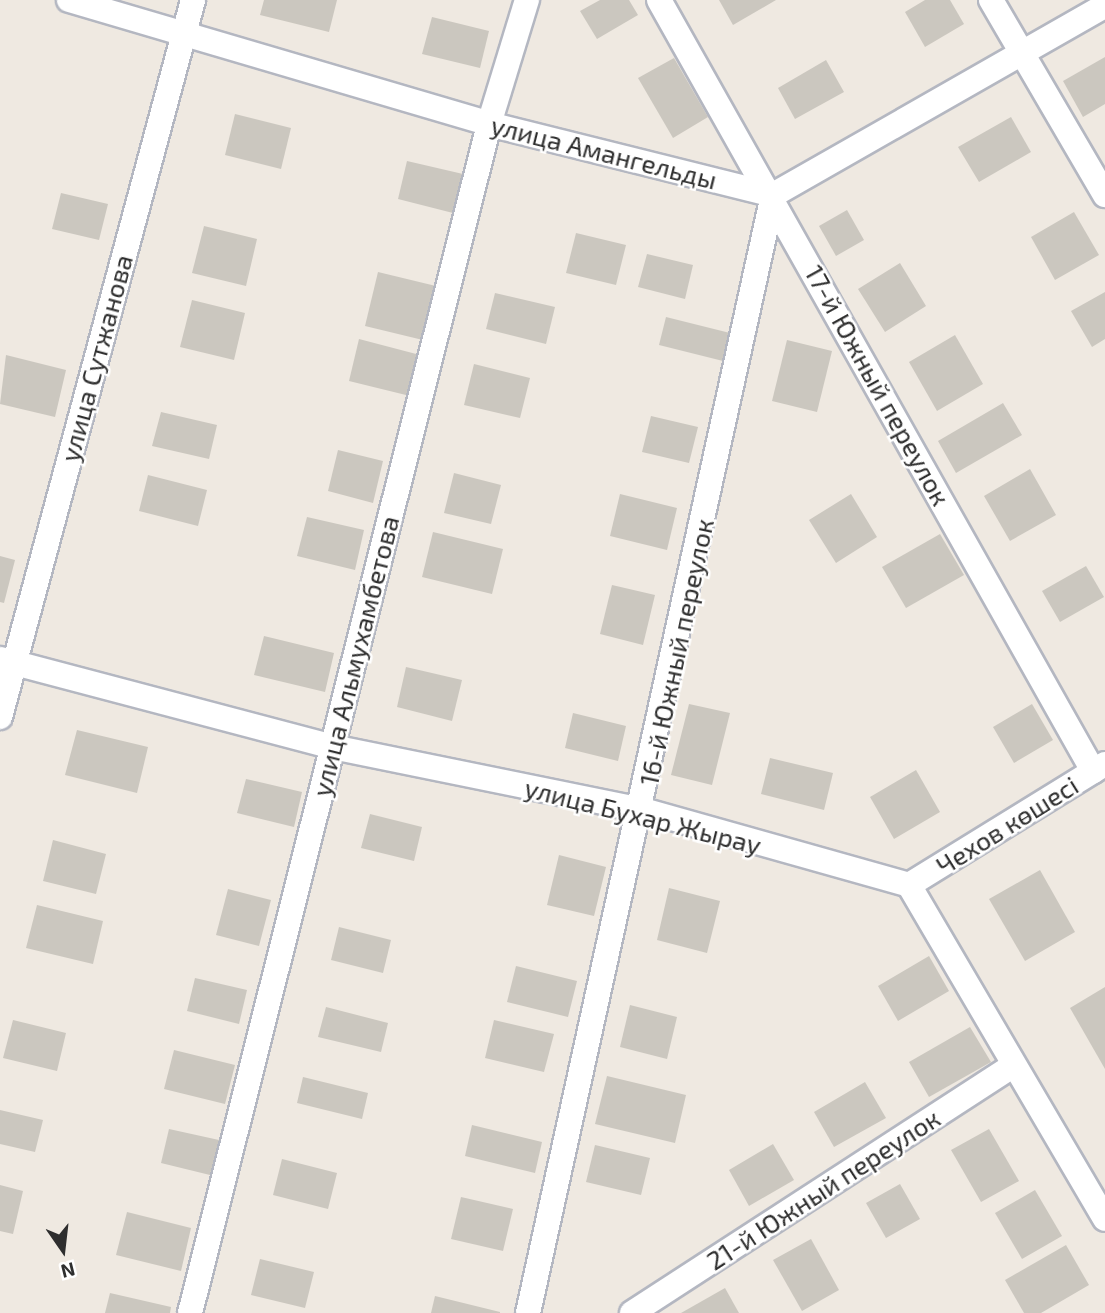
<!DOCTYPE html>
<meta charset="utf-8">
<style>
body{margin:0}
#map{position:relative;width:1105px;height:1313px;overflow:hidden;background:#efe9e1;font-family:"Exo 2",sans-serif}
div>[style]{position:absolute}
.building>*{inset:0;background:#cbc7bf}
.roads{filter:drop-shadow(2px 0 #b4b7c1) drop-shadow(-2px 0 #b4b7c1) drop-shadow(0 2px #b4b7c1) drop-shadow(0 -2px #b4b7c1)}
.street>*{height:24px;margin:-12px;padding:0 12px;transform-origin:12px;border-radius:12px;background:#fff}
span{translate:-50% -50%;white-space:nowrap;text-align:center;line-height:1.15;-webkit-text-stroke:5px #fff;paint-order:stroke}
.street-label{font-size:26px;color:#2e2e2e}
.north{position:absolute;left:28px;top:1215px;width:70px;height:70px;-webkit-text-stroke:5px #fff;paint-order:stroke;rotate:166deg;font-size:19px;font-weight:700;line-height:28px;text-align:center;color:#2e2e2e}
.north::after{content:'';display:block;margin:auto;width:24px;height:32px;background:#2e2e2e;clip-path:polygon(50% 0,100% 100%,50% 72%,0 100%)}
</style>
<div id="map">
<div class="building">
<div style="clip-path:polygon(264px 0,337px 0,329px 32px,260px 15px)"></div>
<div style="clip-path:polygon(600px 0,629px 0,638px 15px,597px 39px,580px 11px)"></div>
<div style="clip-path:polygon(719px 0,776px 0,733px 25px)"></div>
<div style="clip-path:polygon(925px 0,950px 0,964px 24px,925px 47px,905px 12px)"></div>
<div style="clip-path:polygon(432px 17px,489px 31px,480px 68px,422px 54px)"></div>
<div style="clip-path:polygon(1105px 57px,1105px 104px,1083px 117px,1063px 81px)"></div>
<div style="clip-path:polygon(674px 58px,708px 117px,673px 138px,638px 78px)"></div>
<div style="clip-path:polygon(826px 60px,844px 92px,795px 119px,778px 88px)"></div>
<div style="clip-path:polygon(235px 114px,291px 128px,281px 169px,225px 155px)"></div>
<div style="clip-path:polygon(1011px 117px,1031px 152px,979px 182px,958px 147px)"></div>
<div style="clip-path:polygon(407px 161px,463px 174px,453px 213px,398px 199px)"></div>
<div style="clip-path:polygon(61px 193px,108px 204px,99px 240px,52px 229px)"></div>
<div style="clip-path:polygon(847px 210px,864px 240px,836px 256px,819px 226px)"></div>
<div style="clip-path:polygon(1074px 212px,1099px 255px,1055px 280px,1031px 237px)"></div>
<div style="clip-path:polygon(204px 226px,257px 239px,246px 286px,192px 273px)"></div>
<div style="clip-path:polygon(576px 233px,626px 245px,616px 285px,566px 273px)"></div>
<div style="clip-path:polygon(647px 254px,693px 265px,685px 299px,638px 287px)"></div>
<div style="clip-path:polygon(900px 263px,926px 306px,885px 332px,858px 289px)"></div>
<div style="clip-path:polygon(378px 272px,440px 287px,427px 341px,365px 326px)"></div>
<div style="clip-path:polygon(1105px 292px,1105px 339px,1092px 347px,1071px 311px)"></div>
<div style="clip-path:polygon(495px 293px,555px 307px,546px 344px,486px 329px)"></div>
<div style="clip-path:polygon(192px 300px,245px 313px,234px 360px,180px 347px)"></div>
<div style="clip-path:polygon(666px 317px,730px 333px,723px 361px,659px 345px)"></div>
<div style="clip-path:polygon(955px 335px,983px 384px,937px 411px,909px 362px)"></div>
<div style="clip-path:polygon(359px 339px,420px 355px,410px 396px,349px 381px)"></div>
<div style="clip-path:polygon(787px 340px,832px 351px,817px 412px,772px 401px)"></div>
<div style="clip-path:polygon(6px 355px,66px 370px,55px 417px,0 404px)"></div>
<div style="clip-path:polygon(474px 364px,530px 378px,520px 418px,464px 405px)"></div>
<div style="clip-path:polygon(1003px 403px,1022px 435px,956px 473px,938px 441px)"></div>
<div style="clip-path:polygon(161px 412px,217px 425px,209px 459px,152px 446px)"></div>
<div style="clip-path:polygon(651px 416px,698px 427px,689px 463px,642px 452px)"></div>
<div style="clip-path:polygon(338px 450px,383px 461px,373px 503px,328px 491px)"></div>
<div style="clip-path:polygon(1030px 469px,1056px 515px,1010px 541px,984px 496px)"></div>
<div style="clip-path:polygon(454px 473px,501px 485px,491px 524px,444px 513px)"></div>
<div style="clip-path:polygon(148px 475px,207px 490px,198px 526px,139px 511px)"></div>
<div style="clip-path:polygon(620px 494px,677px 508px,667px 550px,610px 536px)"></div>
<div style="clip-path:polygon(851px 494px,877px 537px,836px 563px,809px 520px)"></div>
<div style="clip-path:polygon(307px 517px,364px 530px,355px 570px,297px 556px)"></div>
<div style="clip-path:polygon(433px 532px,503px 549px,492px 594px,422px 577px)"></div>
<div style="clip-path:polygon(940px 534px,964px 575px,906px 608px,882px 567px)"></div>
<div style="clip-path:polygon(0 556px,15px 560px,4px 603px,0 602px)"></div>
<div style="clip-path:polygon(1086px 566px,1104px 597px,1060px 622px,1042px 591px)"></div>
<div style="clip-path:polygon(612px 585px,655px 595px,643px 645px,600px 634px)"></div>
<div style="clip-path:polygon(264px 636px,334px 653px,325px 692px,254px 675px)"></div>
<div style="clip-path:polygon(406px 667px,462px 680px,452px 721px,397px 707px)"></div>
<div style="clip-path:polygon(689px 704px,730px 713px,712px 785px,671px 775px)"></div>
<div style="clip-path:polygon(1032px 704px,1053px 740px,1014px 763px,993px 727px)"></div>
<div style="clip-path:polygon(573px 713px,626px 726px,618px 761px,565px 748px)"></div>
<div style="clip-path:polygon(77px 730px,148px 747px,137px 793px,65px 775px)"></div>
<div style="clip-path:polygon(770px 758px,833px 773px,824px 810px,761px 794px)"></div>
<div style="clip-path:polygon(916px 770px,940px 812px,894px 839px,870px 797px)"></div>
<div style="clip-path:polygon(246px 779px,302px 792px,294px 827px,237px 813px)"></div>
<div style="clip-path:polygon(370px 814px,422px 827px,414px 861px,361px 848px)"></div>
<div style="clip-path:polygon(53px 840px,106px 854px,96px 894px,43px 881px)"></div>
<div style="clip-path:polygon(559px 855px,606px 867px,594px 916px,547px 905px)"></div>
<div style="clip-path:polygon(1040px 870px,1075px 932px,1025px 961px,989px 899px)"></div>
<div style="clip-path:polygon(669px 888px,720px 901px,707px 953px,657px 940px)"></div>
<div style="clip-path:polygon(228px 889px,271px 900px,259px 946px,216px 935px)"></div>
<div style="clip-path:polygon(37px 905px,103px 921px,93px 964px,26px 948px)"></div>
<div style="clip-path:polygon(339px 927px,391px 940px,383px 973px,331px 960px)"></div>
<div style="clip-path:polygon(929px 956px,949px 991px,898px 1021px,878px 986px)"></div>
<div style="clip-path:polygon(516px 966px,577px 981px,568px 1017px,507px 1002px)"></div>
<div style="clip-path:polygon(195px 978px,247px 990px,239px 1024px,187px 1011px)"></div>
<div style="clip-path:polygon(1105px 987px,1105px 1069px,1070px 1008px)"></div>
<div style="clip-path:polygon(630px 1005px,677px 1017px,667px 1059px,620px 1047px)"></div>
<div style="clip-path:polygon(326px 1007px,388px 1023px,381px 1052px,318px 1037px)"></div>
<div style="clip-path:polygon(13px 1020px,66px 1033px,57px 1071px,3px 1058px)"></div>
<div style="clip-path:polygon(494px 1020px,554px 1034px,544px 1072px,485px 1058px)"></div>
<div style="clip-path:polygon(970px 1027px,991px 1062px,929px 1097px,909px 1062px)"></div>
<div style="clip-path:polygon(174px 1050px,235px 1065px,225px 1104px,164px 1089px)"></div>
<div style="clip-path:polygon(607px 1076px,686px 1095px,675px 1143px,595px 1124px)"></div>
<div style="clip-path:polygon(303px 1077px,368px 1093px,362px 1119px,297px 1103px)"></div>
<div style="clip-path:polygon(865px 1082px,886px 1118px,834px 1147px,814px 1112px)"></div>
<div style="clip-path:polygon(0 1110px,43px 1120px,35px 1152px,0 1144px)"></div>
<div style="clip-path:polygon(472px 1125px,542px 1142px,535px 1173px,465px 1156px)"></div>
<div style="clip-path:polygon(169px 1129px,219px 1140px,210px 1175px,161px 1163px)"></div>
<div style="clip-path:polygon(989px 1129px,1019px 1181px,981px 1202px,951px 1150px)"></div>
<div style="clip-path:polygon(773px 1144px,794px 1180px,749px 1206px,729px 1170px)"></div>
<div style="clip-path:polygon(595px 1145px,650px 1158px,641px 1195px,586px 1182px)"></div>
<div style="clip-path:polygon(282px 1159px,337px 1173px,328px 1209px,273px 1195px)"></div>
<div style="clip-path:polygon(900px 1184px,920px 1219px,886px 1238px,866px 1203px)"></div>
<div style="clip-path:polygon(0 1185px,23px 1191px,13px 1234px,0 1231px)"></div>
<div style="clip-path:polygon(1035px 1190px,1062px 1236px,1022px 1259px,995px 1213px)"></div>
<div style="clip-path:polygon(461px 1197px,513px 1209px,503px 1251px,451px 1239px)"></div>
<div style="clip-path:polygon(127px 1212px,191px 1228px,181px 1271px,116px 1255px)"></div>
<div style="clip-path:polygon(811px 1239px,839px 1290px,802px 1311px,773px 1260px)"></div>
<div style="clip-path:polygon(1066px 1245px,1089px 1285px,1041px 1313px,1024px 1313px,1005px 1280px)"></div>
<div style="clip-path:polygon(260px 1259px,314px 1272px,305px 1308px,251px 1295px)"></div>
<div style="clip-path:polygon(725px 1288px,739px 1313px,681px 1313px)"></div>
<div style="clip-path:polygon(110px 1293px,171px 1307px,170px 1313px,105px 1313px)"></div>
<div style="clip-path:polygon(435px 1296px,500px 1312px,500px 1313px,431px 1313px)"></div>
</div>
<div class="roads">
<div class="street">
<div style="left:69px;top:0;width:438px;rotate:16.4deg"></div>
<div style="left:489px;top:124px;width:293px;rotate:14deg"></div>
<div style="left:773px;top:195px;width:382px;rotate:-29.7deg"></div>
<div style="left:659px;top:0;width:885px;rotate:60.62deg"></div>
<div style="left:991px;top:0;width:226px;rotate:59.7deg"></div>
<div style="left:0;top:659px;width:343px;rotate:14.8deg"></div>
<div style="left:332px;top:747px;width:317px;rotate:11.5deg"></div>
<div style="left:643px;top:810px;width:276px;rotate:15.7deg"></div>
<div style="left:909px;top:885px;width:387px;rotate:59.6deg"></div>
<div style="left:0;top:717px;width:743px;rotate:-74.93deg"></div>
<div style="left:909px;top:885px;width:230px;rotate:-31.7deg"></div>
<div style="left:190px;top:1313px;width:1226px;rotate:-75.88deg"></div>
<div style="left:489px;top:124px;width:130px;rotate:-73deg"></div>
<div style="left:528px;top:1313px;width:1145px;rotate:-77.64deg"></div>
<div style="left:632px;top:1313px;width:454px;rotate:-33deg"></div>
</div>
</div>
<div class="street-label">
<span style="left:604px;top:152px;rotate:14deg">улица Амангельды</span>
<span style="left:96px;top:358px;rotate:-75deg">улица Сутжанова</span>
<span style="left:878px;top:385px;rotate:61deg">17-й Южный переулок</span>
<span style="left:676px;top:652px;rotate:-78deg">16-й Южный переулок</span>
<span style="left:355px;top:656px;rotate:-76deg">улица Альмухамбетова</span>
<span style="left:643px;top:816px;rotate:14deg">улица Бухар Жырау</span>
<span style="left:1007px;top:825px;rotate:-32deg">Чехов көшесі</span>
<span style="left:823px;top:1189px;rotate:-33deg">21-й Южный переулок</span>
</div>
<div class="north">N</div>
</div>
